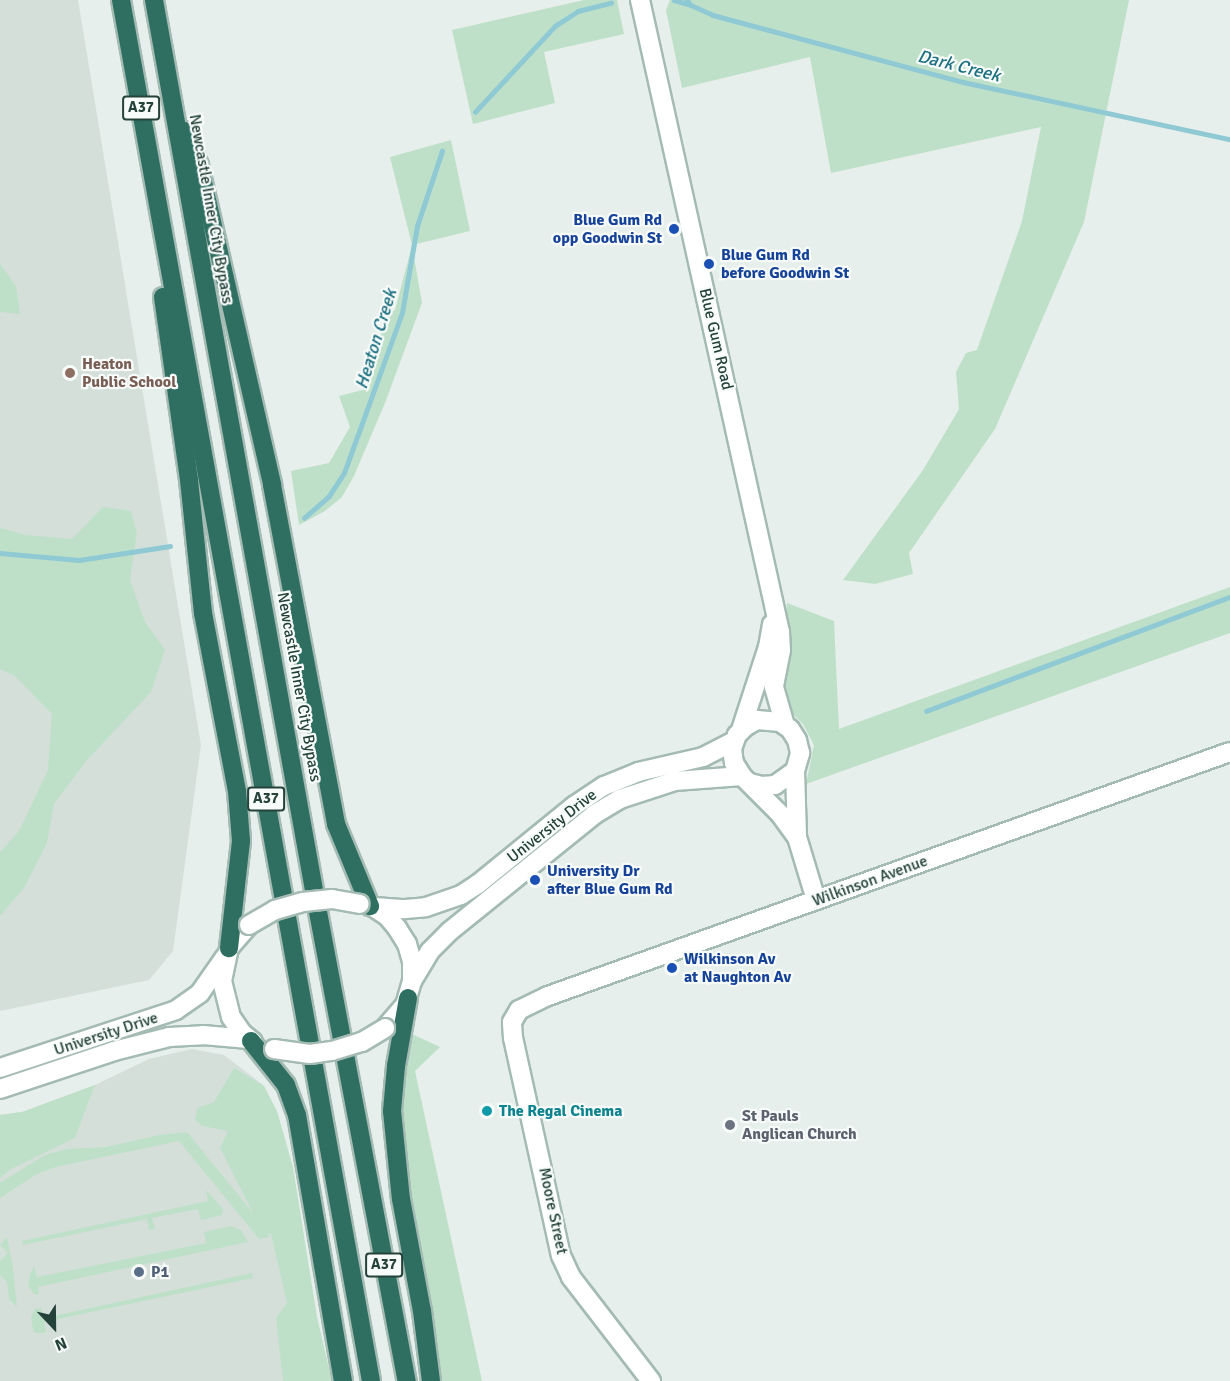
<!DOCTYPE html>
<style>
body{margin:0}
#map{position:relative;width:1230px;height:1381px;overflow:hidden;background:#e6efeb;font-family:Signika,sans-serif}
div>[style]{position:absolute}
.built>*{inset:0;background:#d4dfda}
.green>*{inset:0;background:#bfe0c8}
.stream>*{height:4.5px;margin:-2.25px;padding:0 2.25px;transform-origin:2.25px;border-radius:2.25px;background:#8ec9d4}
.roads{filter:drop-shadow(2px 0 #a4bbb3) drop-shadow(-2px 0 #a4bbb3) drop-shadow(0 2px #a4bbb3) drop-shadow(0 -2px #a4bbb3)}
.secondary>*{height:18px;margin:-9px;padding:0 9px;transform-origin:9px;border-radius:9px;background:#fff}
.highway>*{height:18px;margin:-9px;padding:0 9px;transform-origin:9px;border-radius:9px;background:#2f6f62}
.bridges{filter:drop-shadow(2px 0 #a4bbb3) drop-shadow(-2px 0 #a4bbb3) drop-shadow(0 2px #a4bbb3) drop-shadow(0 -2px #a4bbb3)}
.secondary-bridge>*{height:18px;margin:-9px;padding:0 9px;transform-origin:9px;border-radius:9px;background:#fff}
.dots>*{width:16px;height:16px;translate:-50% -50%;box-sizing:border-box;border:3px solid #f7fbf9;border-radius:50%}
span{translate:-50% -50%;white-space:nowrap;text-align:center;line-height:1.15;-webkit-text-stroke:4.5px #f7fbf9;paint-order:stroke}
.shield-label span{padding:2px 4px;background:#f7fbf9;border:2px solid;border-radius:4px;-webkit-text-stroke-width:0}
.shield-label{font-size:15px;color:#24423a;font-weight:700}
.street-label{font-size:16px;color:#24423a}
.transit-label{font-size:16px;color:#164399;font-weight:700}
.right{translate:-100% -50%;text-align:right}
.left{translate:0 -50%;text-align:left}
.education-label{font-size:16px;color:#785e54;font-weight:700}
.culture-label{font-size:16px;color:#0d838f;font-weight:700}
.worship-label{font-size:16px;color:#5b616d;font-weight:700}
.service-label{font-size:16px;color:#4e5e75;font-weight:700}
.water-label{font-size:18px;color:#1c6f80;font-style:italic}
.north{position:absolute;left:24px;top:1297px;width:60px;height:60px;-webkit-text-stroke:4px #f7fbf9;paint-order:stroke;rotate:158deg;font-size:16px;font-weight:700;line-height:24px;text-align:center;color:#24423a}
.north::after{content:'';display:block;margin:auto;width:21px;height:27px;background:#24423a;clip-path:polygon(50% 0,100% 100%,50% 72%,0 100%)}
</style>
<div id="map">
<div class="built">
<div style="clip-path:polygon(0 0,78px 0,201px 745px,173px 951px,149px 980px,0 1011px)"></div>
<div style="clip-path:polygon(192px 1049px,224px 1055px,263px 1085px,275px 1110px,330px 1381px,0 1381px,0 1115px,22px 1112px,95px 1085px,149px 1059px)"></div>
</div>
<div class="green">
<div style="clip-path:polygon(584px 0,617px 0,624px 34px,544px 52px,555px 103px,473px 124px,452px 30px)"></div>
<div style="clip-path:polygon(670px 0,1129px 0,1084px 222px,995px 429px,909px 553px,913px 574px,875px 584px,843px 580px,923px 470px,959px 409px,956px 372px,966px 353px,977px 350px,1022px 221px,1041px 127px,831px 173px,810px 57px,682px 88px,666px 10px)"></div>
<div style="clip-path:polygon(451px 140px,470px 231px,412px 245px,422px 303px,385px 403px,354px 476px,342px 497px,325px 511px,299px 525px,291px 471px,329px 463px,350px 427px,339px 396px,366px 389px,386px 316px,395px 310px,409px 257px,412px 245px,390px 157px)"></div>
<div style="clip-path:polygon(0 264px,16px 286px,20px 314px,0 312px)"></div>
<div style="clip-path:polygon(103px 507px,131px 511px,137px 533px,130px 580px,145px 622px,165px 650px,151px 692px,87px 760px,54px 804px,47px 843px,24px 888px,0 916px,0 852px,19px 831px,48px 770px,52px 714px,15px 676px,0 669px,0 528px,26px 535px,72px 539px)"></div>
<div style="clip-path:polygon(1230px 587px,1230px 633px,806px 784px,814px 745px,803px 724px,786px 708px,781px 687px,787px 603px,834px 621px,839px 729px)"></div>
<div style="clip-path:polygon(412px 1034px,440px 1047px,415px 1071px,482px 1381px,439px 1381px,401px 1137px,401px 1084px)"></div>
<div style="clip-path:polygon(234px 1068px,264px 1086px,277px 1111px,293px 1167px,317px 1317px,332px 1381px,283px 1381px,276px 1318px,287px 1303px,271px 1234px,268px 1233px,269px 1237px,259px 1239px,179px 1141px,56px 1167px,37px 1174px,0 1198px,0 1183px,45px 1155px,67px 1149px,106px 1147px,159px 1135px,187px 1132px,253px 1213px,220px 1148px,228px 1131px,202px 1126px,195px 1120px,197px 1108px,214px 1102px)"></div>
<div style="clip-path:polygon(95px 1085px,75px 1138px,11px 1169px,0 1178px,0 1115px,22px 1112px)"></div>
<div style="clip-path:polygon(206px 1190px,223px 1209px,222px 1215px,201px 1220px,198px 1209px,152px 1218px,155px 1229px,149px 1230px,147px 1219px,23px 1245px,22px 1241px,208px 1201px)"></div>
<div style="clip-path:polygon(231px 1226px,241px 1230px,248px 1242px,38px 1287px,39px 1295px,34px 1294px,28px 1286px,30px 1274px,34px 1266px,37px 1277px,206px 1243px,204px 1232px)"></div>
<div style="clip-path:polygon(7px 1237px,13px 1268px,17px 1307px,9px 1299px,7px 1282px,0 1275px,0 1261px,8px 1253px,0 1245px)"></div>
<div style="clip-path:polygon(252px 1273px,253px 1278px,44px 1322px,46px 1333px,36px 1333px,33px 1330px,31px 1317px,35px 1309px,41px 1308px,44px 1318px)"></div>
</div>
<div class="stream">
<div style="left:674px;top:0;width:18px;rotate:16deg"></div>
<div style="left:687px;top:0;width:6px;rotate:51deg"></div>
<div style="left:691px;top:5px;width:24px;rotate:24deg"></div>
<div style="left:713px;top:15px;width:259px;rotate:15deg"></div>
<div style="left:963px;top:82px;width:273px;rotate:12.1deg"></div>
<div style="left:475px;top:112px;width:117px;rotate:-47.1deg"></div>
<div style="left:555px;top:26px;width:27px;rotate:-33deg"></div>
<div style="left:578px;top:11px;width:34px;rotate:-14deg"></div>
<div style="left:304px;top:518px;width:33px;rotate:-41deg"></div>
<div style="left:329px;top:496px;width:27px;rotate:-57deg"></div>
<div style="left:344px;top:473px;width:170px;rotate:-70.1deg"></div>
<div style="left:402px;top:313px;width:88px;rotate:-80.2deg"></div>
<div style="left:417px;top:226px;width:79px;rotate:-71.6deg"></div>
<div style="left:0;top:553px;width:79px;rotate:5.1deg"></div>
<div style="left:79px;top:560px;width:92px;rotate:-8.7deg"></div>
<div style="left:926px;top:711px;width:325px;rotate:-20.6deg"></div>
</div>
<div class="roads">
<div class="secondary">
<div style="left:640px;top:0;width:647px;rotate:77.51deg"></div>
<div style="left:780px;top:632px;width:18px;rotate:87deg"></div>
<div style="left:781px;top:650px;width:38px;rotate:101deg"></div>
<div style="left:774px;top:687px;width:40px;rotate:74deg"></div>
<div style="left:741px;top:730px;width:87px;rotate:-72deg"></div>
<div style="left:768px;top:647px;width:23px;rotate:-80deg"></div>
<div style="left:750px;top:783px;width:12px;rotate:14deg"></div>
<div style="left:762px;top:786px;width:13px;rotate:-4deg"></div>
<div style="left:775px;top:785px;width:24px;rotate:-35deg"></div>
<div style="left:797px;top:837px;width:66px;rotate:-91.7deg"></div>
<div style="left:795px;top:771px;width:19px;rotate:-74deg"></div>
<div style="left:800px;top:753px;width:13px;rotate:-103deg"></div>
<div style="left:797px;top:740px;width:13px;rotate:-122deg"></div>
<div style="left:790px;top:729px;width:12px;rotate:-145deg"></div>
<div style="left:780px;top:722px;width:23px;rotate:-175deg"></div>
<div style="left:757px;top:720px;width:13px;rotate:151deg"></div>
<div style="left:746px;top:726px;width:13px;rotate:135deg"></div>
<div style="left:737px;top:735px;width:15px;rotate:110deg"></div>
<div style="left:732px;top:749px;width:14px;rotate:82deg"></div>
<div style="left:734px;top:763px;width:15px;rotate:58deg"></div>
<div style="left:742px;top:776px;width:54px;rotate:45deg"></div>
<div style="left:780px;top:814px;width:29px;rotate:54deg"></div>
<div style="left:797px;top:837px;width:66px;rotate:73.2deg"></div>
<div style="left:373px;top:907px;width:17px;rotate:33deg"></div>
<div style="left:387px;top:916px;width:16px;rotate:50deg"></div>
<div style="left:397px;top:928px;width:19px;rotate:58deg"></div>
<div style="left:407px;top:944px;width:18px;rotate:74deg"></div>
<div style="left:412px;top:961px;width:20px;rotate:90deg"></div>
<div style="left:412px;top:981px;width:25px;rotate:106deg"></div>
<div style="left:405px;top:1005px;width:30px;rotate:131deg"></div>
<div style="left:374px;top:907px;width:31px;rotate:4deg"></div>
<div style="left:405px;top:909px;width:21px;rotate:-5deg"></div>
<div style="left:426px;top:907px;width:37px;rotate:-19deg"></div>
<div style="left:461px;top:895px;width:20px;rotate:-33deg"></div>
<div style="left:478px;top:884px;width:124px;rotate:-39.1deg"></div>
<div style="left:574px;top:806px;width:36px;rotate:-34deg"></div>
<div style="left:604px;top:786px;width:37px;rotate:-22deg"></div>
<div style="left:638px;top:772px;width:67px;rotate:-13deg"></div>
<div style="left:703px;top:757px;width:35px;rotate:-27deg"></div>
<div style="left:249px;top:925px;width:30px;rotate:131deg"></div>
<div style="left:229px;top:948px;width:34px;rotate:102deg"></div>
<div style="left:222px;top:981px;width:37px;rotate:76deg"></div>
<div style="left:231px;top:1017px;width:19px;rotate:55deg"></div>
<div style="left:242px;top:1033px;width:14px;rotate:39deg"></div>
<div style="left:412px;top:981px;width:35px;rotate:-59deg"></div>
<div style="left:430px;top:951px;width:28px;rotate:-45deg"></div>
<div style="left:450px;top:931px;width:186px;rotate:-38.9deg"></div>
<div style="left:595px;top:814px;width:29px;rotate:-31deg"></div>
<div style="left:620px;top:799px;width:58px;rotate:-18.1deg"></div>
<div style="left:675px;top:781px;width:67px;rotate:-4.3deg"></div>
<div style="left:0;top:1068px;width:185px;rotate:-18.2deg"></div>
<div style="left:176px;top:1010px;width:29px;rotate:-35deg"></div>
<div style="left:200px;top:993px;width:44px;rotate:-55.2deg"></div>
<div style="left:0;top:1089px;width:120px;rotate:-18.4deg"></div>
<div style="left:114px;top:1051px;width:57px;rotate:-14.3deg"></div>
<div style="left:169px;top:1037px;width:34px;rotate:-3deg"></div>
<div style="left:203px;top:1035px;width:46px;rotate:5deg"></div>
<div style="left:651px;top:1381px;width:131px;rotate:-127.6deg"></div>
<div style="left:571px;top:1277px;width:23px;rotate:-115deg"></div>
<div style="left:561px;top:1256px;width:223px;rotate:-102.4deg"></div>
<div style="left:513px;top:1038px;width:16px;rotate:-94deg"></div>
<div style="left:512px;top:1022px;width:14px;rotate:-60deg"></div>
<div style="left:519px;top:1010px;width:32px;rotate:-26deg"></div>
<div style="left:548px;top:996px;width:724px;rotate:-19.69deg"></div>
</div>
<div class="highway">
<div style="left:121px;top:0;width:1403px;rotate:79.74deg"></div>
<div style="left:154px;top:0;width:910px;rotate:79.81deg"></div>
<div style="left:315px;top:896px;width:494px;rotate:79.3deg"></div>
<div style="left:185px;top:131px;width:37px;rotate:68deg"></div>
<div style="left:199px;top:165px;width:328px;rotate:77.1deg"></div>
<div style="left:272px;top:485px;width:345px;rotate:79.3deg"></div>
<div style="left:336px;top:824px;width:89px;rotate:67.5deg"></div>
<div style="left:163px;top:297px;width:185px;rotate:81.9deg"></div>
<div style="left:189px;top:480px;width:134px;rotate:84deg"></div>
<div style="left:203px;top:613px;width:181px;rotate:79.2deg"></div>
<div style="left:237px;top:791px;width:50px;rotate:85.4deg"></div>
<div style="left:241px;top:841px;width:108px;rotate:96.4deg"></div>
<div style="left:408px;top:998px;width:69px;rotate:100deg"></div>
<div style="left:396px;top:1066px;width:45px;rotate:95.1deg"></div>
<div style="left:392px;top:1111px;width:88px;rotate:84.2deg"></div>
<div style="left:401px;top:1199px;width:114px;rotate:79.4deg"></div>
<div style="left:422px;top:1311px;width:71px;rotate:82.7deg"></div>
<div style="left:251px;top:1041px;width:56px;rotate:51.5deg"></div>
<div style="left:286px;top:1085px;width:32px;rotate:70deg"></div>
<div style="left:297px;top:1115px;width:270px;rotate:80.2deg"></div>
</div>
</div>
<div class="bridges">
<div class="secondary-bridge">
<div style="left:249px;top:925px;width:30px;rotate:-30deg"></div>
<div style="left:275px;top:910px;width:29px;rotate:-16deg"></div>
<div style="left:303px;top:902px;width:29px;rotate:-6deg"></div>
<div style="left:332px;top:899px;width:28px;rotate:10deg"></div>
<div style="left:274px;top:1049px;width:36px;rotate:8deg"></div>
<div style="left:310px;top:1054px;width:22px;rotate:-8deg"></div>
<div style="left:332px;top:1051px;width:31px;rotate:-17deg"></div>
<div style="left:362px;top:1042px;width:27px;rotate:-31deg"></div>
</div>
</div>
<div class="dots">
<div style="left:674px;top:229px;background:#1a4fb4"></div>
<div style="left:709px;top:264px;background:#1a4fb4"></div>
<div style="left:70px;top:373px;background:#8d6e63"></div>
<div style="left:535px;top:880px;background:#1a4fb4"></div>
<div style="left:672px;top:968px;background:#1a4fb4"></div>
<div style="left:487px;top:1111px;background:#0f9aa8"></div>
<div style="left:730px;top:1125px;background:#6b7280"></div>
<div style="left:139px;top:1272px;background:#5c6f8a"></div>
</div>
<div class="shield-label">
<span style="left:141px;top:108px">A37</span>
<span style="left:266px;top:799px">A37</span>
<span style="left:384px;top:1265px">A37</span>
</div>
<div class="street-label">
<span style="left:211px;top:209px;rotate:80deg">Newcastle Inner City Bypass</span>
<span style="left:716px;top:339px;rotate:77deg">Blue Gum Road</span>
<span style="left:299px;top:687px;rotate:80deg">Newcastle Inner City Bypass</span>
<span style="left:552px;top:826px;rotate:-38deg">University Drive</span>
<span style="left:870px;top:881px;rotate:-20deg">Wilkinson Avenue</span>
<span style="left:106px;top:1034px;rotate:-18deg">University Drive</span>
<span style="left:553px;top:1211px;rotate:78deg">Moore Street</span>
</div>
<div class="transit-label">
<span class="right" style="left:662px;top:229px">Blue Gum Rd<br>opp Goodwin St</span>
<span class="left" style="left:721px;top:264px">Blue Gum Rd<br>before Goodwin St</span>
<span class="left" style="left:547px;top:880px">University Dr<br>after Blue Gum Rd</span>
<span class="left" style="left:684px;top:968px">Wilkinson Av<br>at Naughton Av</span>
</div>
<div class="education-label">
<span class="left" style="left:82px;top:373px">Heaton<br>Public School</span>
</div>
<div class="culture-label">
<span class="left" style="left:499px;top:1111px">The Regal Cinema</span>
</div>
<div class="worship-label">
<span class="left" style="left:742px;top:1125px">St Pauls<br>Anglican Church</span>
</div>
<div class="service-label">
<span class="left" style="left:151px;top:1272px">P1</span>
</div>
<div class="water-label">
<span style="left:959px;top:66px;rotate:14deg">Dark Creek</span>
<span style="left:376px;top:339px;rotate:-73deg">Heaton Creek</span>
</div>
<div class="north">N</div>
</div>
